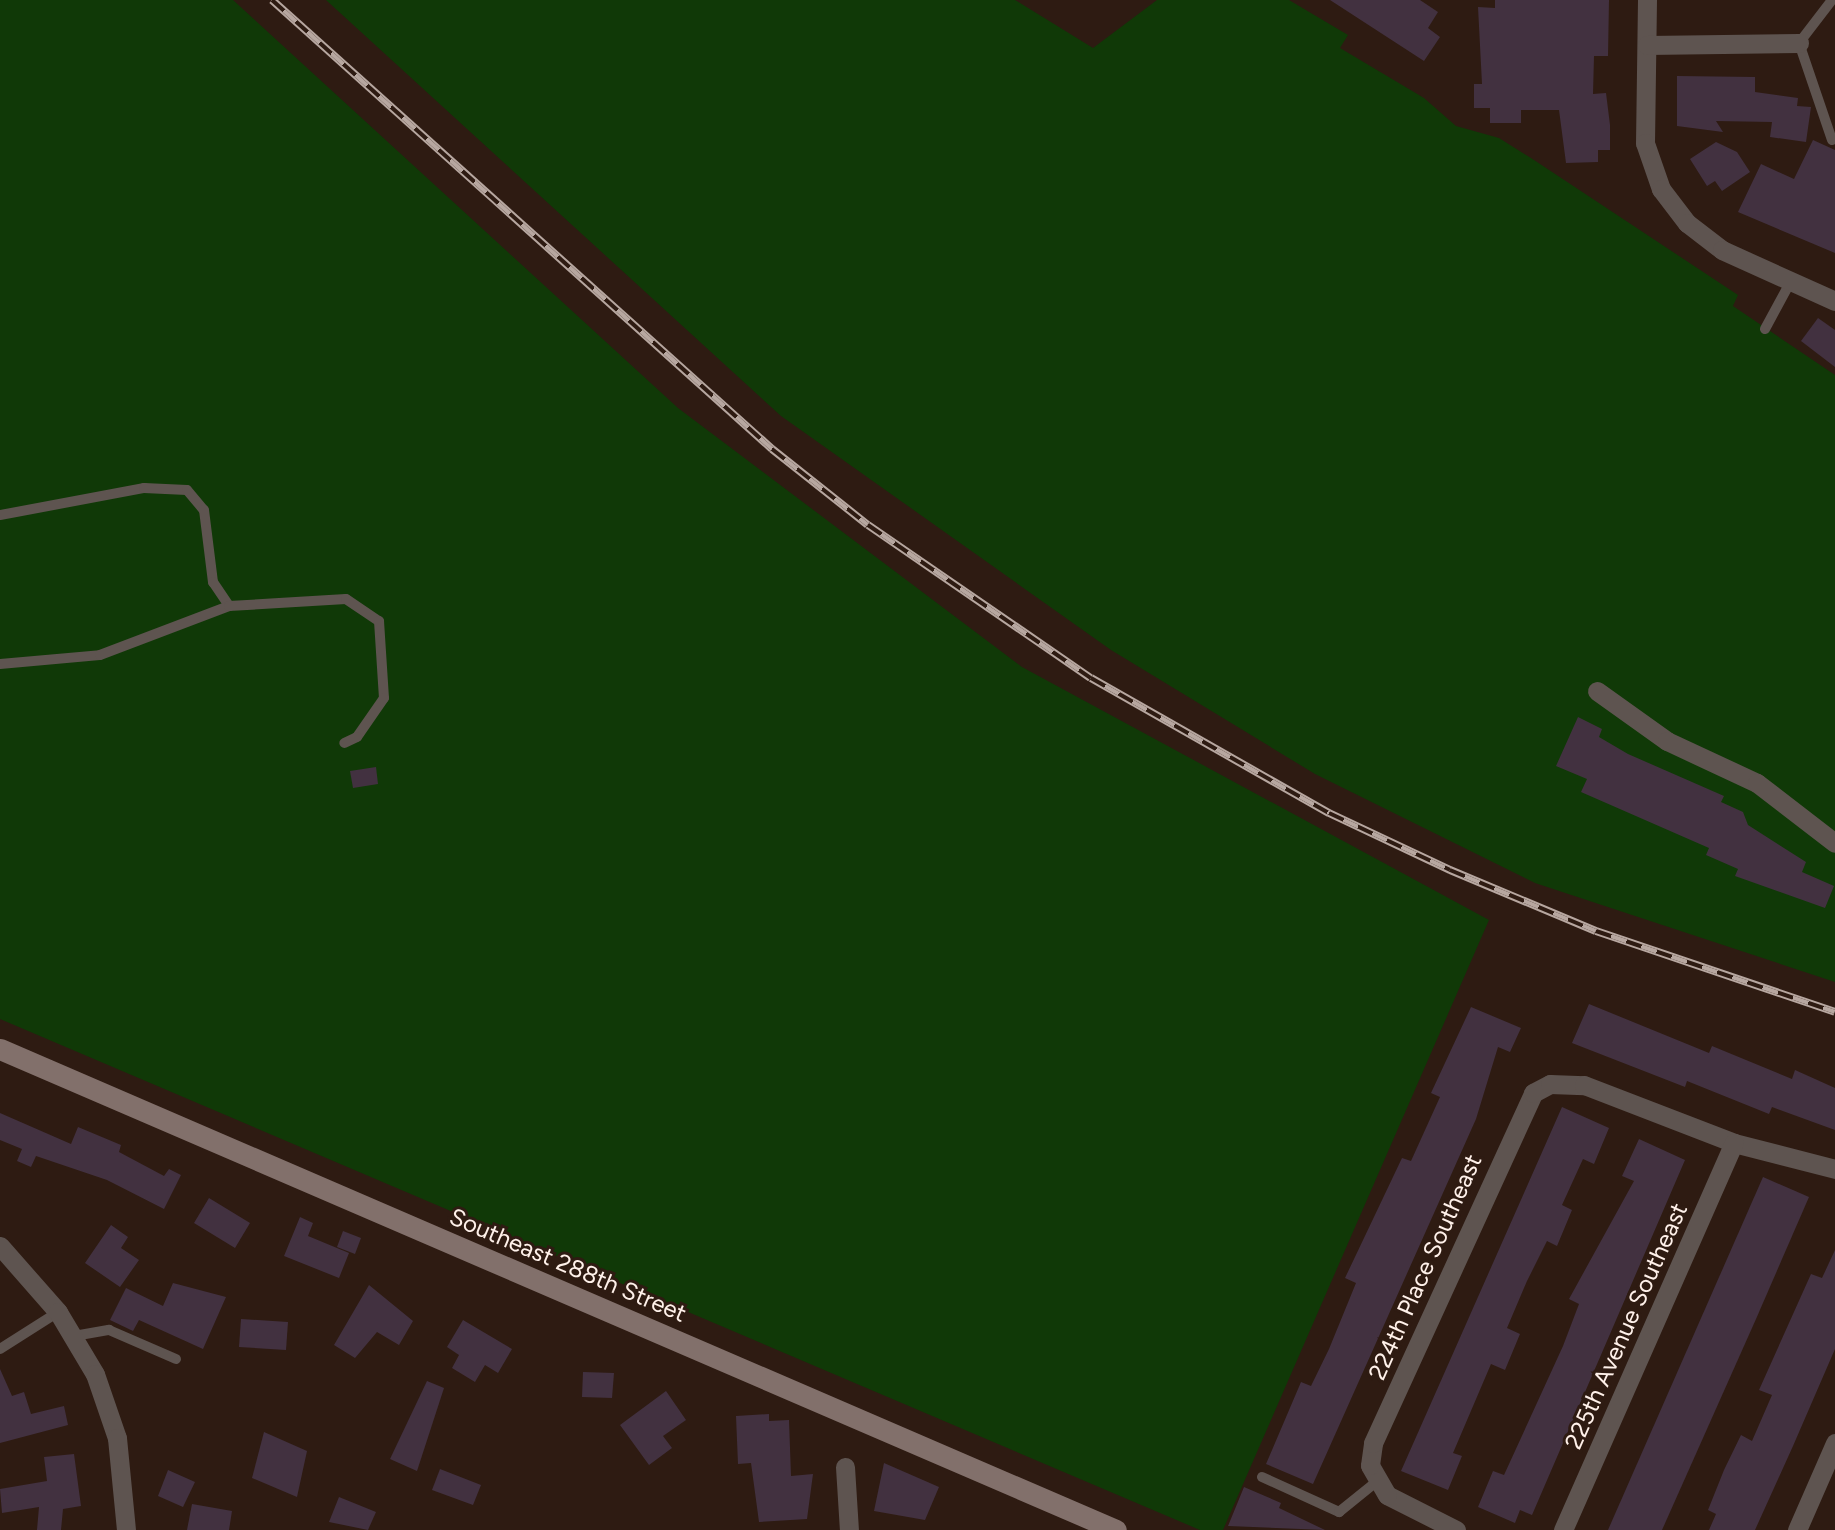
<!DOCTYPE html>
<style>
body{margin:0}
#map{position:relative;width:1835px;height:1530px;overflow:hidden;background:#2e1b12;font-family:Figtree,sans-serif}
div>[style]{position:absolute}
.green>*{inset:0;background:#103907}
.building>*{inset:0;background:#423140}
.lane>*{height:10px;margin:-5px;padding:0 5px;transform-origin:5px;border-radius:5px;background:#5e5450}
.street>*{height:19px;margin:-9.5px;padding:0 9.5px;transform-origin:9.5px;border-radius:9.5px;background:#5e5450}
.secondary>*{height:21px;margin:-10.5px;padding:0 10.5px;transform-origin:10.5px;border-radius:10.5px;background:#82706b}
.rail>*{height:8px;margin-top:-4px;transform-origin:0;background:repeating-linear-gradient(90deg,#2e1b12 0 16px,#b7a7a0 0 32px);box-sizing:border-box;border-block:2px solid #b7a7a0}
span{translate:-50% -50%;white-space:nowrap;text-align:center;line-height:1.15;-webkit-text-stroke:6px #2e1b12;paint-order:stroke}
.street-label{font-size:24px;color:#fff1ea}
</style>
<div id="map">
<div class="green">
<div style="clip-path:polygon(0 0,233px 0,678px 408px,1022px 667px,1489px 920px,1223px 1530px,1200px 1530px,0 1019px)"></div>
<div style="clip-path:polygon(326px 0,1015px 0,1093px 48px,1157px 0,1289px 0,1348px 35px,1340px 48px,1424px 98px,1456px 126px,1499px 138px,1531px 158px,1738px 295px,1733px 306px,1835px 375px,1835px 982px,1535px 883px,1315px 774px,1111px 650px,781px 416px)"></div>
</div>
<div class="building">
<div style="clip-path:polygon(1330px 0,1420px 0,1438px 12px,1428px 28px,1440px 37px,1424px 61px)"></div>
<div style="clip-path:polygon(1495px 0,1609px 0,1608px 56px,1594px 56px,1593px 94px,1606px 93px,1610px 125px,1610px 150px,1598px 150px,1598px 162px,1566px 163px,1559px 110px,1521px 110px,1521px 123px,1490px 123px,1490px 108px,1474px 108px,1474px 84px,1482px 84px,1478px 7px,1495px 8px)"></div>
<div style="clip-path:polygon(1677px 76px,1755px 77px,1755px 92px,1798px 98px,1797px 106px,1811px 107px,1806px 142px,1770px 137px,1772px 122px,1716px 121px,1723px 132px,1677px 126px)"></div>
<div style="clip-path:polygon(1813px 140px,1835px 150px,1835px 253px,1738px 212px,1761px 164px,1794px 179px)"></div>
<div style="clip-path:polygon(1716px 142px,1737px 152px,1750px 172px,1722px 191px,1715px 181px,1707px 186px,1690px 159px)"></div>
<div style="clip-path:polygon(1818px 318px,1835px 330px,1835px 367px,1801px 341px)"></div>
<div style="clip-path:polygon(1578px 717px,1602px 729px,1599px 737px,1628px 754px,1724px 796px,1721px 802px,1743px 812px,1748px 825px,1806px 862px,1802px 872px,1834px 886px,1825px 908px,1735px 876px,1738px 869px,1706px 855px,1709px 848px,1581px 792px,1587px 779px,1556px 766px)"></div>
<div style="clip-path:polygon(376px 767px,378px 784px,353px 788px,350px 771px)"></div>
<div style="clip-path:polygon(1589px 1004px,1709px 1053px,1712px 1046px,1792px 1079px,1795px 1070px,1835px 1088px,1835px 1130px,1772px 1107px,1769px 1114px,1687px 1081px,1685px 1087px,1572px 1043px)"></div>
<div style="clip-path:polygon(1471px 1007px,1521px 1028px,1510px 1052px,1498px 1047px,1476px 1119px,1313px 1484px,1266px 1464px,1301px 1382px,1311px 1386px,1329px 1349px,1356px 1283px,1345px 1278px,1402px 1158px,1411px 1161px,1440px 1097px,1431px 1093px)"></div>
<div style="clip-path:polygon(1562px 1107px,1609px 1128px,1594px 1164px,1583px 1159px,1562px 1205px,1572px 1210px,1557px 1246px,1547px 1241px,1527px 1281px,1507px 1328px,1520px 1334px,1505px 1370px,1491px 1364px,1453px 1453px,1462px 1456px,1448px 1490px,1401px 1471px)"></div>
<div style="clip-path:polygon(0 1113px,71px 1144px,78px 1127px,121px 1145px,119px 1152px,164px 1176px,169px 1169px,181px 1175px,164px 1209px,107px 1180px,36px 1156px,31px 1167px,17px 1161px,22px 1149px,0 1140px)"></div>
<div style="clip-path:polygon(1639px 1139px,1685px 1160px,1532px 1515px,1520px 1510px,1515px 1523px,1478px 1507px,1493px 1471px,1504px 1475px,1563px 1346px,1579px 1304px,1569px 1299px,1634px 1181px,1622px 1176px)"></div>
<div style="clip-path:polygon(1763px 1177px,1809px 1197px,1756px 1319px,1662px 1530px,1608px 1530px)"></div>
<div style="clip-path:polygon(209px 1198px,250px 1223px,235px 1248px,194px 1223px)"></div>
<div style="clip-path:polygon(300px 1217px,313px 1223px,308px 1236px,349px 1253px,339px 1278px,284px 1256px)"></div>
<div style="clip-path:polygon(111px 1225px,128px 1237px,121px 1248px,139px 1260px,120px 1287px,85px 1263px)"></div>
<div style="clip-path:polygon(343px 1231px,361px 1238px,355px 1254px,337px 1247px)"></div>
<div style="clip-path:polygon(1835px 1250px,1835px 1349px,1793px 1446px,1755px 1530px,1709px 1530px,1716px 1514px,1708px 1510px,1724px 1470px,1741px 1435px,1752px 1441px,1772px 1395px,1759px 1390px,1811px 1274px,1822px 1278px)"></div>
<div style="clip-path:polygon(173px 1283px,226px 1297px,203px 1349px,139px 1320px,133px 1331px,110px 1320px,126px 1288px,163px 1306px)"></div>
<div style="clip-path:polygon(369px 1285px,413px 1321px,399px 1345px,377px 1332px,355px 1358px,334px 1345px)"></div>
<div style="clip-path:polygon(241px 1319px,288px 1322px,286px 1350px,239px 1347px)"></div>
<div style="clip-path:polygon(463px 1320px,512px 1349px,498px 1373px,485px 1365px,475px 1382px,452px 1368px,459px 1355px,447px 1347px)"></div>
<div style="clip-path:polygon(0 1369px,12px 1396px,24px 1392px,31px 1414px,64px 1406px,68px 1425px,0 1443px)"></div>
<div style="clip-path:polygon(583px 1372px,614px 1373px,612px 1398px,582px 1397px)"></div>
<div style="clip-path:polygon(427px 1381px,444px 1388px,417px 1471px,390px 1459px)"></div>
<div style="clip-path:polygon(666px 1391px,686px 1420px,663px 1436px,672px 1448px,649px 1465px,620px 1425px)"></div>
<div style="clip-path:polygon(769px 1414px,769px 1421px,789px 1420px,791px 1476px,813px 1474px,807px 1519px,759px 1522px,751px 1463px,738px 1464px,736px 1416px)"></div>
<div style="clip-path:polygon(264px 1432px,307px 1451px,297px 1497px,252px 1478px)"></div>
<div style="clip-path:polygon(74px 1454px,81px 1506px,63px 1509px,61px 1530px,37px 1530px,39px 1507px,2px 1513px,0 1489px,47px 1481px,44px 1457px)"></div>
<div style="clip-path:polygon(884px 1463px,939px 1487px,925px 1520px,874px 1511px)"></div>
<div style="clip-path:polygon(440px 1469px,481px 1485px,473px 1505px,432px 1490px)"></div>
<div style="clip-path:polygon(168px 1470px,195px 1482px,183px 1507px,158px 1496px)"></div>
<div style="clip-path:polygon(1244px 1487px,1281px 1503px,1279px 1508px,1325px 1530px,1228px 1526px)"></div>
<div style="clip-path:polygon(339px 1497px,376px 1512px,368px 1530px,329px 1522px)"></div>
<div style="clip-path:polygon(192px 1504px,232px 1511px,229px 1530px,187px 1530px)"></div>
</div>
<div class="lane">
<div style="left:1832px;top:140px;width:102px;rotate:-108.8deg"></div>
<div style="left:1799px;top:43px;width:54px;rotate:-52.5deg"></div>
<div style="left:1765px;top:329px;width:55px;rotate:-61.6deg"></div>
<div style="left:0;top:515px;width:147px;rotate:-10.6deg"></div>
<div style="left:144px;top:488px;width:43px;rotate:2.7deg"></div>
<div style="left:187px;top:490px;width:26px;rotate:50deg"></div>
<div style="left:204px;top:510px;width:73px;rotate:82.9deg"></div>
<div style="left:213px;top:582px;width:29px;rotate:56deg"></div>
<div style="left:0;top:664px;width:100px;rotate:-5.1deg"></div>
<div style="left:100px;top:655px;width:138px;rotate:-20.8deg"></div>
<div style="left:229px;top:606px;width:117px;rotate:-3.4deg"></div>
<div style="left:346px;top:599px;width:40px;rotate:34deg"></div>
<div style="left:379px;top:621px;width:77px;rotate:86.3deg"></div>
<div style="left:384px;top:698px;width:47px;rotate:124.7deg"></div>
<div style="left:357px;top:737px;width:14px;rotate:155deg"></div>
<div style="left:74px;top:1336px;width:36px;rotate:-10deg"></div>
<div style="left:109px;top:1330px;width:73px;rotate:23.4deg"></div>
<div style="left:0;top:1349px;width:69px;rotate:-32.5deg"></div>
<div style="left:1262px;top:1477px;width:85px;rotate:24.4deg"></div>
<div style="left:1339px;top:1512px;width:48px;rotate:-39deg"></div>
</div>
<div class="street">
<div style="left:1647px;top:0;width:143px;rotate:90.8deg"></div>
<div style="left:1645px;top:143px;width:49px;rotate:70.8deg"></div>
<div style="left:1661px;top:189px;width:43px;rotate:52.6deg"></div>
<div style="left:1687px;top:223px;width:44px;rotate:37.6deg"></div>
<div style="left:1722px;top:250px;width:124px;rotate:24.3deg"></div>
<div style="left:1647px;top:45px;width:152px;rotate:-0.8deg"></div>
<div style="left:1597px;top:691px;width:86px;rotate:35.5deg"></div>
<div style="left:1667px;top:741px;width:99px;rotate:25deg"></div>
<div style="left:1757px;top:783px;width:98px;rotate:37.6deg"></div>
<div style="left:0;top:1246px;width:88px;rotate:48.7deg"></div>
<div style="left:58px;top:1312px;width:72px;rotate:59.2deg"></div>
<div style="left:95px;top:1374px;width:68px;rotate:71deg"></div>
<div style="left:117px;top:1438px;width:92px;rotate:84.4deg"></div>
<div style="left:845px;top:1467px;width:63px;rotate:86.4deg"></div>
<div style="left:1456px;top:1530px;width:77px;rotate:-153.1deg"></div>
<div style="left:1387px;top:1495px;width:34px;rotate:-120deg"></div>
<div style="left:1370px;top:1465px;width:22px;rotate:-82deg"></div>
<div style="left:1373px;top:1443px;width:385px;rotate:-65.4deg"></div>
<div style="left:1533px;top:1093px;width:19px;rotate:-28deg"></div>
<div style="left:1550px;top:1084px;width:34px;rotate:2deg"></div>
<div style="left:1584px;top:1085px;width:161px;rotate:21.1deg"></div>
<div style="left:1734px;top:1143px;width:104px;rotate:14.4deg"></div>
<div style="left:1563px;top:1530px;width:423px;rotate:-66.2deg"></div>
<div style="left:1797px;top:1530px;width:95px;rotate:-66.4deg"></div>
</div>
<div class="secondary">
<div style="left:0;top:1049px;width:1215px;rotate:23.32deg"></div>
</div>
<div class="rail">
<div style="left:272px;top:0;width:672px;rotate:41.92deg"></div>
<div style="left:772px;top:449px;width:122px;rotate:38.4deg"></div>
<div style="left:868px;top:525px;width:270px;rotate:34.5deg"></div>
<div style="left:1091px;top:678px;width:274px;rotate:29.6deg"></div>
<div style="left:1329px;top:813px;width:134px;rotate:25.2deg"></div>
<div style="left:1450px;top:870px;width:158px;rotate:22.7deg"></div>
<div style="left:1596px;top:931px;width:252px;rotate:18.7deg"></div>
</div>
<div class="street-label">
<span style="left:568px;top:1265px;rotate:23deg">Southeast 288th Street</span>
<span style="left:1425px;top:1267px;rotate:-66deg">224th Place Southeast</span>
<span style="left:1626px;top:1326px;rotate:-66deg">225th Avenue Southeast</span>
</div>
</div>
